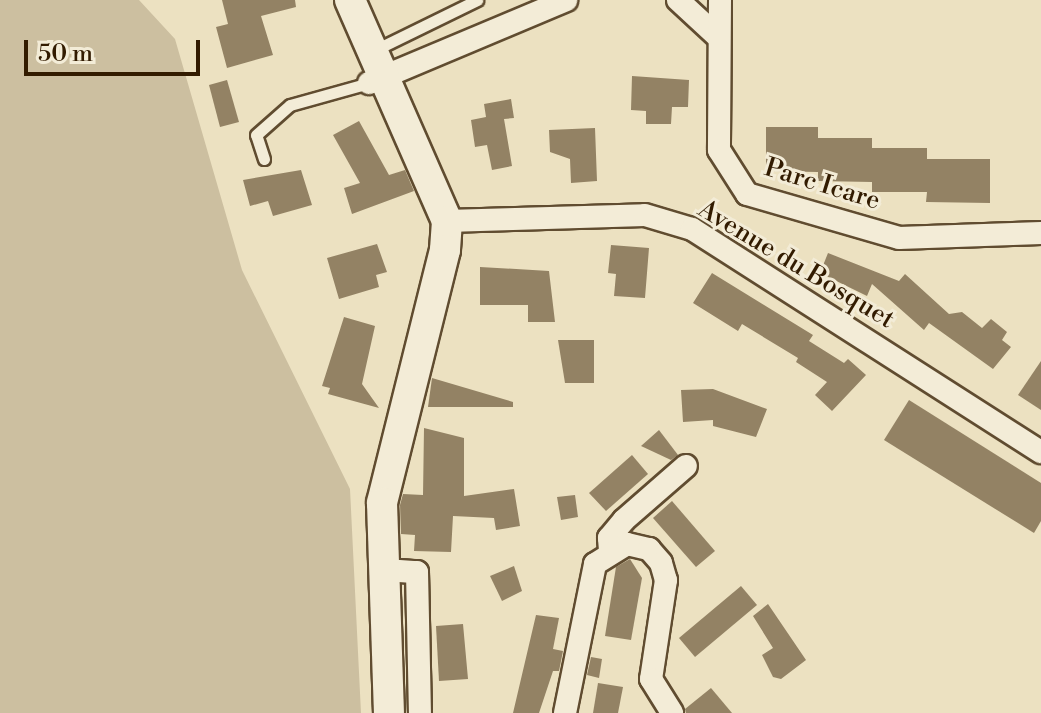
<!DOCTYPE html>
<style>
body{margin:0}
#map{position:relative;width:1041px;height:713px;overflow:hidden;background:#ece1c1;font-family:"Libre Bodoni",serif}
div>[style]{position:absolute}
.green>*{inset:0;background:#ccbfa0}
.building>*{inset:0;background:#938264}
.roads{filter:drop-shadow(2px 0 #604c30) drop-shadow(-2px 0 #604c30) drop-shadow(0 2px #604c30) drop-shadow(0 -2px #604c30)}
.lane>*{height:11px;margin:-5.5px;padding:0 5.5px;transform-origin:5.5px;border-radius:5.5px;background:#f3ecd7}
.street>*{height:22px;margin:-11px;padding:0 11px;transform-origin:11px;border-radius:11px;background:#f3ecd7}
.secondary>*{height:30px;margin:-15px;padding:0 15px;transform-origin:15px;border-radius:15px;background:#f3ecd7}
span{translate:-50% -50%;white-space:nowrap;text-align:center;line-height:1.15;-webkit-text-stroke:6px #f3ecd7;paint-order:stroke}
.street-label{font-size:26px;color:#321b00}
.scale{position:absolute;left:24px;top:40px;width:176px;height:36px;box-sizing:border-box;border:4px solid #321b00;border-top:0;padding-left:10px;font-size:24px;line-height:28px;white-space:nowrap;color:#321b00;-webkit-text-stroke:6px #f3ecd7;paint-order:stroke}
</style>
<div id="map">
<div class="green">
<div style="clip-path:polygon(0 0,139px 0,175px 39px,242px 270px,350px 489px,361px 713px,0 713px)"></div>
</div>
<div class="building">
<div style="clip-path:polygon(222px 0,295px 0,296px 7px,261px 16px,273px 55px,227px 68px,216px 27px,228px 24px)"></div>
<div style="clip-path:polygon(632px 76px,689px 80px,688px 107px,672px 107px,671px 124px,646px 124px,646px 111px,631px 110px)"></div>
<div style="clip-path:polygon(227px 80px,239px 122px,220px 127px,209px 85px)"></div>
<div style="clip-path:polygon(511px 99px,514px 118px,504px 119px,512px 166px,492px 170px,487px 145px,475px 147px,471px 120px,486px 117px,484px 104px)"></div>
<div style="clip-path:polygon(359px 121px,389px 175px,405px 170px,414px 191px,352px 214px,344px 188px,360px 183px,333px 135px)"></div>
<div style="clip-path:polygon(766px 127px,818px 127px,818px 138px,872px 138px,872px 148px,927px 148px,927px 159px,990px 159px,990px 203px,926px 202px,927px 192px,872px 192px,872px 182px,818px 181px,818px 172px,766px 171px)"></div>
<div style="clip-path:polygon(595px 128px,597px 181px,571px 183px,570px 159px,550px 152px,549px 130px)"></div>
<div style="clip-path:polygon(301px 170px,312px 205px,273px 216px,268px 201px,250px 206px,243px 180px)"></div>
<div style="clip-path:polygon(377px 244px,387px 272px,376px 275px,379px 287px,339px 299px,327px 258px)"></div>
<div style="clip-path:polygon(611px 245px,649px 248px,645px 298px,614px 296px,616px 274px,608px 273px)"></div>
<div style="clip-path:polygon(828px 253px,899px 281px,905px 274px,949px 314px,962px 312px,982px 328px,991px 319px,1007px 332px,1002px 340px,1011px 347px,993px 369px,929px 323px,924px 330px,872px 284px,867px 296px,820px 273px)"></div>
<div style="clip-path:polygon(480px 267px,549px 271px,555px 322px,528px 322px,528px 305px,480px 305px)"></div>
<div style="clip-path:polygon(712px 273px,813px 335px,809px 341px,844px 363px,848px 359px,866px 375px,832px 411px,815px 395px,827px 382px,796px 362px,798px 358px,742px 324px,738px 331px,693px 303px)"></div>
<div style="clip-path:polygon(344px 317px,375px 326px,362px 384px,379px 408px,328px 394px,330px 388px,322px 386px)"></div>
<div style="clip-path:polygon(558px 340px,594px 340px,594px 383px,565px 383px)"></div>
<div style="clip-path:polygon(1041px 361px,1041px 410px,1018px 395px)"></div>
<div style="clip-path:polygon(432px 378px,513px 402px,513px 407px,428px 407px)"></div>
<div style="clip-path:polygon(713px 389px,767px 409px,756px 437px,713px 426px,713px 420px,683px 422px,681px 390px)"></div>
<div style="clip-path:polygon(909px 400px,1041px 483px,1041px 521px,1034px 533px,884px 440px)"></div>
<div style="clip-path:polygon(424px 428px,464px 438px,464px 496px,514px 489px,520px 526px,496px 530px,494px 518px,453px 516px,451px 552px,414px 551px,415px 535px,401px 534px,400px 505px,403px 494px,423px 495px)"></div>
<div style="clip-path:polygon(659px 430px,678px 455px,671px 460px,641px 446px)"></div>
<div style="clip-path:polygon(632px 455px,648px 474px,606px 511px,589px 493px)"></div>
<div style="clip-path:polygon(575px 495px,578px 517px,561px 520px,557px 497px)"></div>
<div style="clip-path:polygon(672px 501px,715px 551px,696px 567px,653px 518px)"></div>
<div style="clip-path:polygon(630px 559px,642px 578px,631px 640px,605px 636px,616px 567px)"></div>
<div style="clip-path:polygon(514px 566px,522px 591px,502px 601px,490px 576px)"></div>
<div style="clip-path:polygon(741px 586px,757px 605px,695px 657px,679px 638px)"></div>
<div style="clip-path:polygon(768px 604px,806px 660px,781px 679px,773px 677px,762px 655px,773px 648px,753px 616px)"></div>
<div style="clip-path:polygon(536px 615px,559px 618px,553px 649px,563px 651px,559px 671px,553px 671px,539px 713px,513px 713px)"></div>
<div style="clip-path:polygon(463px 624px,468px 679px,439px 681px,436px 626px)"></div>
<div style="clip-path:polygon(591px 657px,602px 659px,599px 678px,587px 675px)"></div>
<div style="clip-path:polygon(598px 683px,623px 687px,618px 713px,593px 713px)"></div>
<div style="clip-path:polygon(711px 688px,732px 713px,686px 713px,685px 709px)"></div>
</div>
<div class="roads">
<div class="lane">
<div style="left:373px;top:51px;width:116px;rotate:-26.1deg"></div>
<div style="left:264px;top:159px;width:25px;rotate:-108deg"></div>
<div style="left:256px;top:135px;width:45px;rotate:-41.4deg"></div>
<div style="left:290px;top:105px;width:82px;rotate:-15.6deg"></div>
</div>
<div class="street">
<div style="left:678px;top:0;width:56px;rotate:42.8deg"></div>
<div style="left:720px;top:0;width:150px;rotate:90.4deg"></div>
<div style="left:719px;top:150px;width:52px;rotate:57.5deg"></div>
<div style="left:747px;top:194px;width:158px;rotate:16.1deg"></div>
<div style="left:899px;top:238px;width:142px;rotate:-2deg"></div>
<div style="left:369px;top:83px;width:214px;rotate:-22.8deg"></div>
<div style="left:447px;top:221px;width:198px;rotate:-1.7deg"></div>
<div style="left:645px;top:215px;width:49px;rotate:16.6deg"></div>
<div style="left:692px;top:229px;width:414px;rotate:32.6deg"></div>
<div style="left:610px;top:550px;width:12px;rotate:-95deg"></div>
<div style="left:609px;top:538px;width:23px;rotate:-50deg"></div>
<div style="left:624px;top:520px;width:82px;rotate:-41.1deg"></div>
<div style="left:385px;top:570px;width:32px;rotate:4deg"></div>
<div style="left:417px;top:572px;width:141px;rotate:88.8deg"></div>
<div style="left:565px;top:713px;width:152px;rotate:-78.6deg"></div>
<div style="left:595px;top:564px;width:38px;rotate:-32deg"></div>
<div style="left:627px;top:544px;width:23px;rotate:13deg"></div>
<div style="left:649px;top:549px;width:18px;rotate:49deg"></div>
<div style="left:661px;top:563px;width:18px;rotate:74deg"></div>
<div style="left:666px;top:580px;width:100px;rotate:98.6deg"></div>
<div style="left:651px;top:679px;width:40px;rotate:58deg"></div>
</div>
<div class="secondary">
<div style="left:350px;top:0;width:241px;rotate:66.3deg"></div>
<div style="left:447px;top:221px;width:29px;rotate:94deg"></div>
<div style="left:445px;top:250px;width:261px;rotate:104deg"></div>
<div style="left:382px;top:503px;width:210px;rotate:88.1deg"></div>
</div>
</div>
<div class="street-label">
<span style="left:822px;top:185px;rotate:17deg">Parc Icare</span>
<span style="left:796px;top:265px;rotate:31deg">Avenue du Bosquet</span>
</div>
<div class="scale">50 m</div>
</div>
